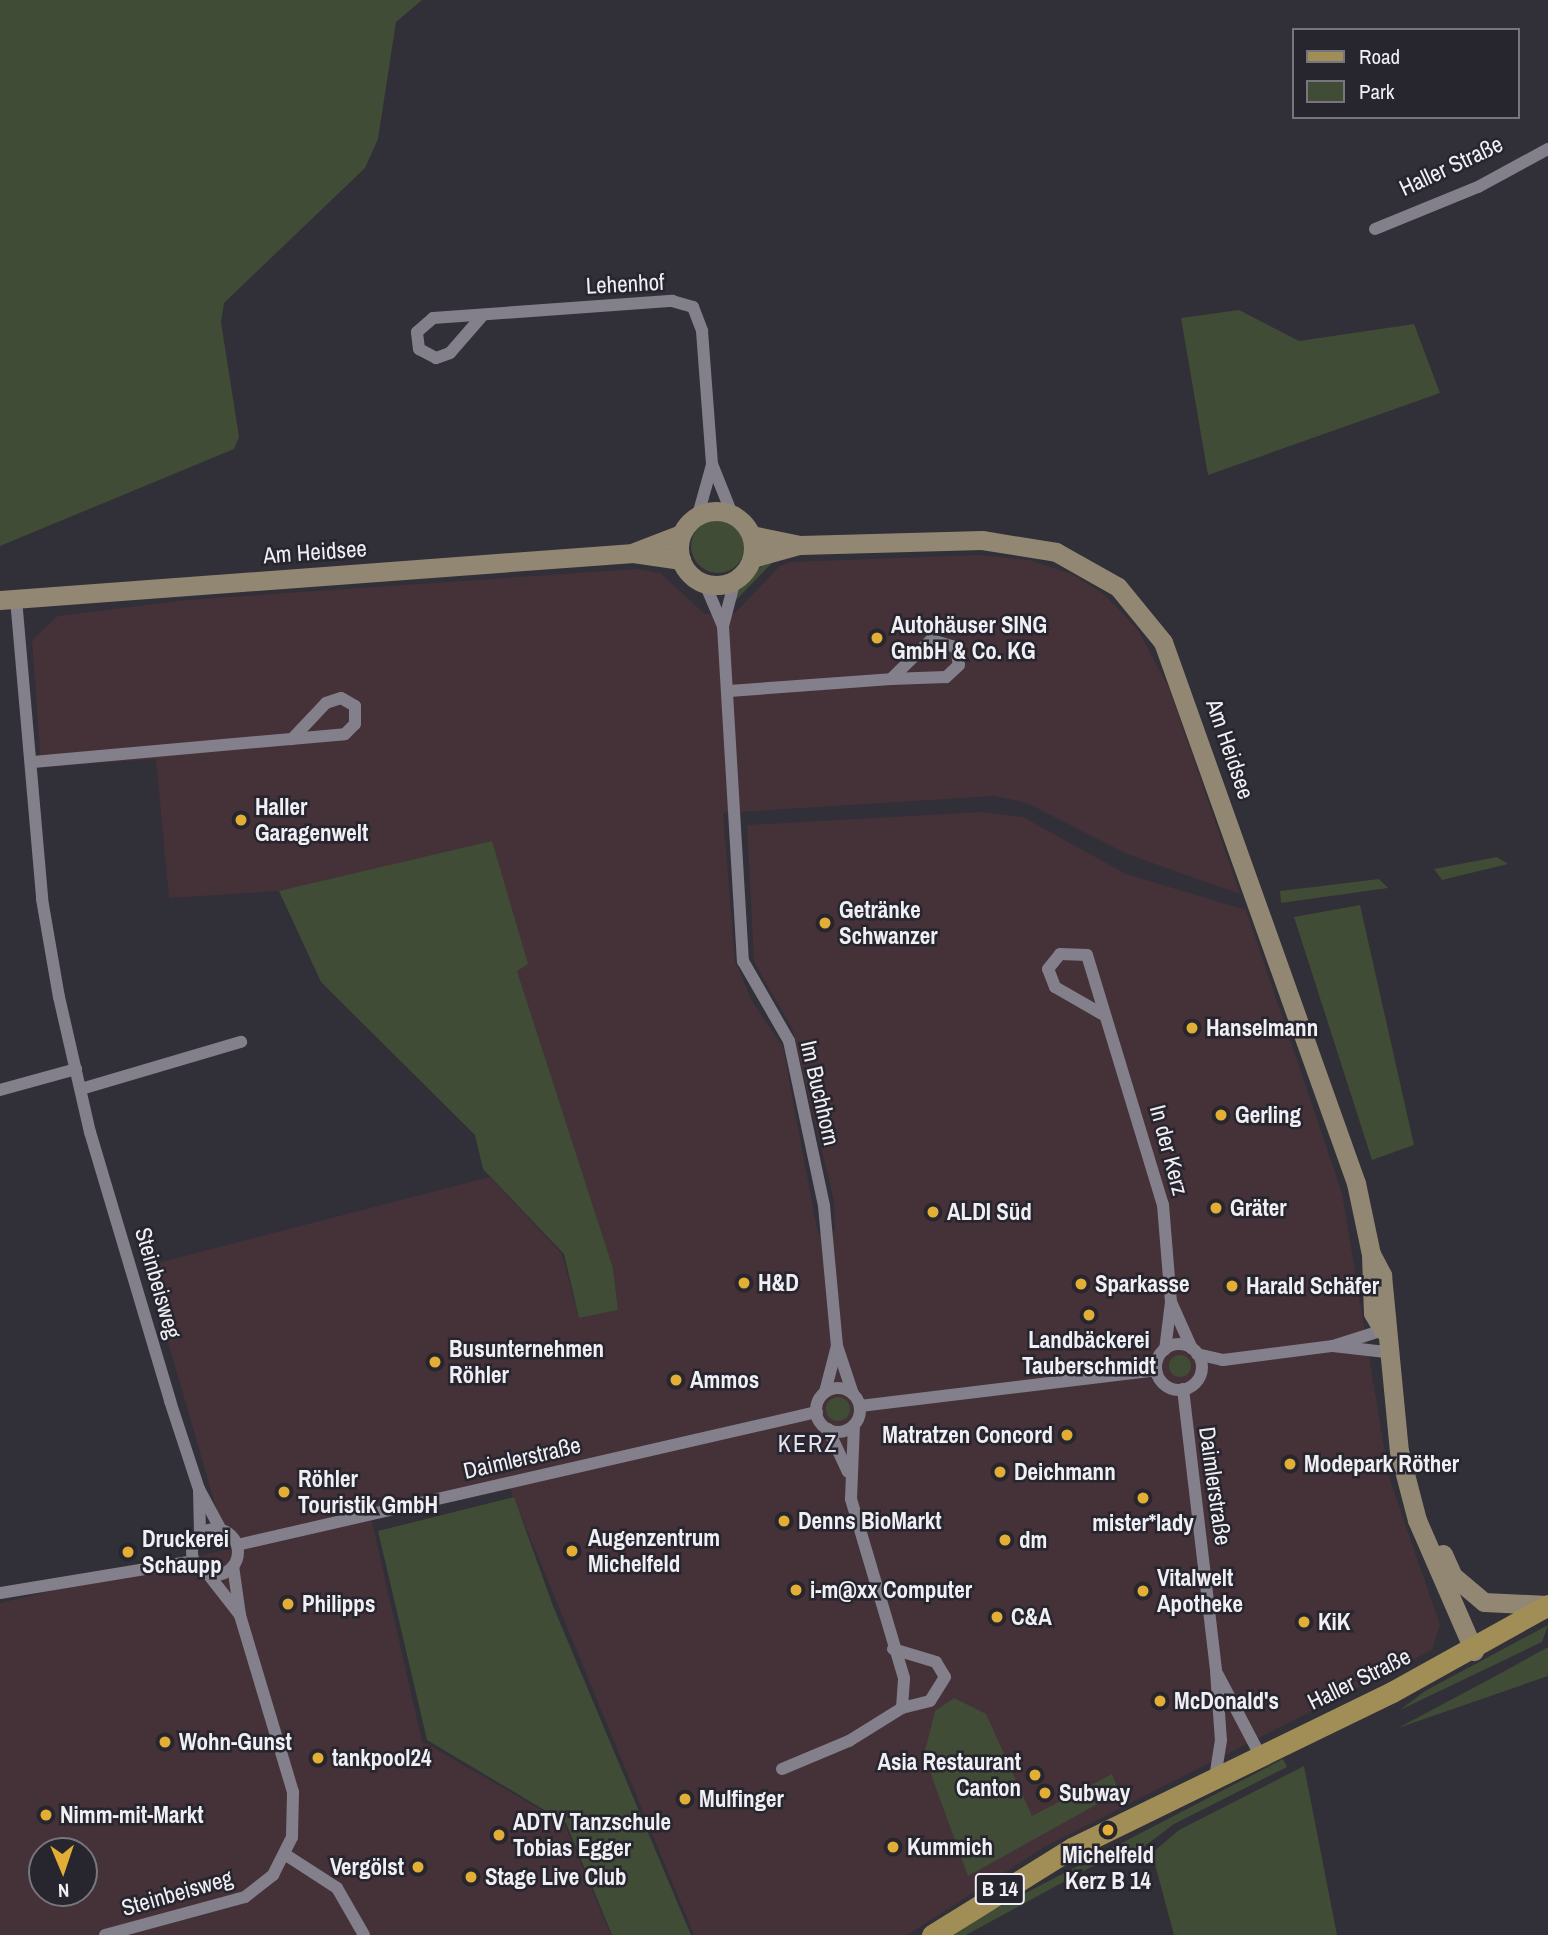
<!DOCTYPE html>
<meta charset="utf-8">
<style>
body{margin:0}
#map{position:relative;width:1548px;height:1935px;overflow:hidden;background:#312f38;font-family:"Archivo Narrow",sans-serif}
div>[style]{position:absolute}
.commercial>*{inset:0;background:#453238}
.green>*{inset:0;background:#404c35}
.round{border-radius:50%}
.minor>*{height:12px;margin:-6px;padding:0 6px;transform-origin:6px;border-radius:6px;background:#83808c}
.minor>.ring{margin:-6px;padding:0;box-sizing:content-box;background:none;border:12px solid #83808c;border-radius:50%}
.secondary>*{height:19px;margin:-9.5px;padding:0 9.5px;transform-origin:9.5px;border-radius:9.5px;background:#928772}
.secondary>.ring{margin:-9.5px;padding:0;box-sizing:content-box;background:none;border:19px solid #928772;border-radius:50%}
.primary>*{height:21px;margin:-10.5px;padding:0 10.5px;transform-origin:10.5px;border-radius:10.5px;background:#a18e57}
.dots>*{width:19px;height:19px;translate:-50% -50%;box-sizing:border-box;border:4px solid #27252e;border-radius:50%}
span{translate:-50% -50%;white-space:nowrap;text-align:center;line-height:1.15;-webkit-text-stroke:5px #27252e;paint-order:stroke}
.shield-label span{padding:2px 5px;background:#27252e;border:2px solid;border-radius:5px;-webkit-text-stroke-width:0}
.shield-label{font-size:21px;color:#f0eff5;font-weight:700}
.street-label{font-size:23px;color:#f0eff5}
.poi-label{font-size:23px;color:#f0eff5;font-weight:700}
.left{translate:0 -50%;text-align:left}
.right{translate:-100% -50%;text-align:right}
.neighbourhood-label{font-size:24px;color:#e5e2ef;letter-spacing:2px}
.legend{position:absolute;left:1292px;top:28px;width:228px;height:91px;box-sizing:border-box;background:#27252e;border:2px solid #77767e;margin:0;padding:9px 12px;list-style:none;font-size:21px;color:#f0eff5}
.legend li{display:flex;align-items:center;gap:14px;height:35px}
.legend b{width:35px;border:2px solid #77767e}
.north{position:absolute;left:28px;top:1837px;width:70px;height:70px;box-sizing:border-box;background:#27252e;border:2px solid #77767e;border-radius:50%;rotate:178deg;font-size:19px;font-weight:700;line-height:28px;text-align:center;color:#f0eff5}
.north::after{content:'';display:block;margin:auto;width:24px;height:32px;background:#e3ae35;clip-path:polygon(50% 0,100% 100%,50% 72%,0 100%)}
</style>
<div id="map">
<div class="commercial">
<div style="clip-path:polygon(evenodd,978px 555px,1029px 560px,1072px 574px,1105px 595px,1138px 630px,1169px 688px,1240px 894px,1127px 854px,1027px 803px,994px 796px,723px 813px,735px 961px,752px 1001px,783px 1047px,818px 1234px,835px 1231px,834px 1201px,792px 1028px,754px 962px,747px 825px,981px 812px,1023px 817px,1126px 874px,1246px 910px,1342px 1193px,1389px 1477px,1440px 1625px,1432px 1650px,1046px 1846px,907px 1935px,694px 1935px,506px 1479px,370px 1513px,422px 1741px,564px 1823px,611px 1935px,0 1935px,0 1603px,228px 1549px,146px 1266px,490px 1177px,562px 1254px,579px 1318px,618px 1310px,613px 1268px,517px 971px,361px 875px,279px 891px,169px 898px,156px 759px,41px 767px,32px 640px,58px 616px,186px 600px,636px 569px,660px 573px,705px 614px,735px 613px,780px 566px,791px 562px,978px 555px,42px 1851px,84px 1851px,84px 1893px,42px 1893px,42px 1851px)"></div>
</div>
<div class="green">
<div style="clip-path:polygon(0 0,422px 0,396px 22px,378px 139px,365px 168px,224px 303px,221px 322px,239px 437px,234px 449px,0 546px)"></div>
<div style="clip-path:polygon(1239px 310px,1299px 341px,1414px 324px,1440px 393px,1208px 475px,1181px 318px)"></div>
<div class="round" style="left:691px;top:519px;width:54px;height:54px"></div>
<div style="clip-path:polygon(771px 559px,771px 564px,734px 602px,742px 582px)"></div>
<div style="clip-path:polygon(492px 841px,528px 964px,517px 971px,613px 1268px,618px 1310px,579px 1318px,564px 1254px,483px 1169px,475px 1135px,321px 982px,279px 891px)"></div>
<div style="clip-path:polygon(1497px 857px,1508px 864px,1442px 880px,1434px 869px)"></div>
<div style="clip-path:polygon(1379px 879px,1388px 888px,1281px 903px,1280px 891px)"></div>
<div style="clip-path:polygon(1360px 905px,1414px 1145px,1372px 1160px,1294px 917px)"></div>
<div class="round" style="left:1169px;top:1355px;width:22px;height:22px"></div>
<div class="round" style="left:826px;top:1397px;width:24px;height:24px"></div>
<div style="clip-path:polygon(514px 1497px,553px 1606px,691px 1935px,612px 1935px,566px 1823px,427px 1740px,378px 1531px)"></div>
<div style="clip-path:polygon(1548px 1625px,1542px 1642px,1400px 1710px,1425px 1691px)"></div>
<div style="clip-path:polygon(1548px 1647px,1548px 1676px,1398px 1728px,1490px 1679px)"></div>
<div style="clip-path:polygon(954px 1698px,986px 1714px,1032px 1816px,1112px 1774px,1119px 1792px,968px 1876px,924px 1755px,935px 1711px)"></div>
<div style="clip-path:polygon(1283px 1759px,1287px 1767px,1174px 1824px,1141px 1849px,1091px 1867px,966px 1935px,945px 1935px)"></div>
<div style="clip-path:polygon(1304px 1766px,1337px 1935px,1174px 1935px,1152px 1853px,1179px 1830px)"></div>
</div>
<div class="minor">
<div style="left:1375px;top:229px;width:111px;rotate:-22.2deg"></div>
<div style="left:1478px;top:187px;width:80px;rotate:-28.5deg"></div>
<div style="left:483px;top:315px;width:50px;rotate:131deg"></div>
<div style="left:450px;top:353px;width:15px;rotate:160deg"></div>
<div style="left:436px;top:358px;width:19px;rotate:-152deg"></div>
<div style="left:419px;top:349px;width:17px;rotate:-97deg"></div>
<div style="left:417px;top:332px;width:21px;rotate:-41deg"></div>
<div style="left:433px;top:318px;width:240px;rotate:-4.1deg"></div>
<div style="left:672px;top:301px;width:22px;rotate:16deg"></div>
<div style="left:693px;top:307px;width:26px;rotate:69deg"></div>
<div style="left:702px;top:331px;width:133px;rotate:85.7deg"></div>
<div style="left:712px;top:464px;width:54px;rotate:68.2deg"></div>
<div style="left:698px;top:515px;width:52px;rotate:-74.4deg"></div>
<div style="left:735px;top:580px;width:48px;rotate:104.6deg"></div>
<div style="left:723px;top:626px;width:336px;rotate:86.6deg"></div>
<div style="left:743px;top:961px;width:92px;rotate:60.1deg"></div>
<div style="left:789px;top:1041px;width:169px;rotate:78deg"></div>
<div style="left:824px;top:1206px;width:141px;rotate:84.7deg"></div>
<div style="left:837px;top:1346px;width:51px;rotate:71.6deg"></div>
<div style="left:705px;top:584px;width:46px;rotate:66.8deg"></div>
<div style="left:16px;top:599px;width:301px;rotate:85deg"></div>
<div style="left:42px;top:899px;width:99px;rotate:80.2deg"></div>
<div style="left:59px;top:997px;width:139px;rotate:77.1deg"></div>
<div style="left:90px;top:1132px;width:281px;rotate:73.4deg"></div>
<div style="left:170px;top:1401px;width:93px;rotate:71.8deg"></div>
<div style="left:199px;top:1489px;width:47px;rotate:61.8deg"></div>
<div style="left:729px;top:691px;width:162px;rotate:-4.2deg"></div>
<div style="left:891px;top:679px;width:56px;rotate:-44.3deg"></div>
<div style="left:931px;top:640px;width:26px;rotate:16deg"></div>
<div style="left:956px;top:647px;width:18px;rotate:81deg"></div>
<div style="left:959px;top:665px;width:18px;rotate:137deg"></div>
<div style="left:946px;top:677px;width:55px;rotate:177.9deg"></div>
<div style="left:33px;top:762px;width:313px;rotate:-5.1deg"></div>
<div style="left:345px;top:734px;width:14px;rotate:-45deg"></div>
<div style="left:355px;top:724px;width:18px;rotate:-90deg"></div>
<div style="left:355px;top:706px;width:16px;rotate:-150deg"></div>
<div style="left:341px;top:698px;width:16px;rotate:162deg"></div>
<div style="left:326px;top:703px;width:50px;rotate:133.4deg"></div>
<div style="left:1102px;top:1014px;width:54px;rotate:-150.1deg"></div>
<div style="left:1055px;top:987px;width:19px;rotate:-111deg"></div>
<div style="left:1048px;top:969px;width:19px;rotate:-51deg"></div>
<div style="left:1060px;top:954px;width:27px;rotate:2deg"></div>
<div style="left:1087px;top:955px;width:261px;rotate:73.1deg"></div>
<div style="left:1163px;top:1205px;width:97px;rotate:85.3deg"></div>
<div style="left:1171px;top:1302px;width:48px;rotate:97.1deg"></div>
<div style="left:81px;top:1089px;width:167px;rotate:-16.4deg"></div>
<div style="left:0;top:1090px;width:79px;rotate:-15.4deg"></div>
<div style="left:1171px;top:1302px;width:51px;rotate:65.9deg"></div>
<div class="ring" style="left:1156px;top:1344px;width:34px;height:34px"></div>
<div style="left:1333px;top:1346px;width:53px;rotate:6.5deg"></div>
<div style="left:1197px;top:1354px;width:27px;rotate:13deg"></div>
<div style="left:1223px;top:1360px;width:111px;rotate:-7.3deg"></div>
<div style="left:1333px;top:1346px;width:52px;rotate:-17.7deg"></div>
<div class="ring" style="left:816px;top:1388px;width:32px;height:32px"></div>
<div style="left:1183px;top:1389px;width:284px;rotate:83.3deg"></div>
<div style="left:1216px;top:1671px;width:69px;rotate:85.9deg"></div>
<div style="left:1221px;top:1740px;width:38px;rotate:99deg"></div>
<div style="left:825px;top:1392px;width:48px;rotate:-75.4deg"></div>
<div style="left:860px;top:1406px;width:298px;rotate:-6.9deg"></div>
<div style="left:828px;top:1429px;width:47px;rotate:65.1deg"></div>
<div style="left:199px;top:1489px;width:45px;rotate:88.7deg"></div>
<div class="ring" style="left:192px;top:1529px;width:34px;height:34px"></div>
<div style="left:237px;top:1545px;width:595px;rotate:-12.92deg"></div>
<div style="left:208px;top:1574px;width:52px;rotate:52deg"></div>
<div style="left:0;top:1593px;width:197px;rotate:-9.4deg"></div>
<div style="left:893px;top:1649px;width:45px;rotate:16.8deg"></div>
<div style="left:936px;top:1662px;width:17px;rotate:59deg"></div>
<div style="left:945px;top:1677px;width:28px;rotate:122deg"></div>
<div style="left:930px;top:1701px;width:29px;rotate:166deg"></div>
<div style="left:1218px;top:1675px;width:90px;rotate:62.3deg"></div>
<div style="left:782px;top:1769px;width:73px;rotate:-22.7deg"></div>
<div style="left:849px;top:1741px;width:62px;rotate:-31.9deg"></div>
<div style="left:902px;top:1708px;width:30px;rotate:-86deg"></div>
<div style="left:904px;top:1678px;width:187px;rotate:-106.5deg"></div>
<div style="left:851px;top:1499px;width:74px;rotate:-87.7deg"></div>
<div style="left:286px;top:1855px;width:61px;rotate:32.9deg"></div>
<div style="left:337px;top:1888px;width:54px;rotate:60.1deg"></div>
<div style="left:105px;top:1935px;width:145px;rotate:-15.2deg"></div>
<div style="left:245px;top:1897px;width:36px;rotate:-38deg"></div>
<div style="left:273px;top:1875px;width:42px;rotate:-63.4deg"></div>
<div style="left:292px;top:1837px;width:45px;rotate:-88.7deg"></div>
<div style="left:293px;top:1792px;width:185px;rotate:-106.7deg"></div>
<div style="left:240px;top:1615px;width:49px;rotate:-98.1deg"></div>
</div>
<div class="secondary">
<div class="ring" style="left:679px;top:511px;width:55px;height:55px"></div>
<div style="left:751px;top:535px;width:50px;rotate:11.5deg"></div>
<div style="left:800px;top:545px;width:182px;rotate:-1.6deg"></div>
<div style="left:982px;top:540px;width:75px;rotate:9.2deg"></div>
<div style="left:1056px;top:552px;width:71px;rotate:29.4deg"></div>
<div style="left:1118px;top:587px;width:71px;rotate:50.7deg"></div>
<div style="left:1163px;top:642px;width:574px;rotate:70.37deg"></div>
<div style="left:1356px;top:1183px;width:73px;rotate:78.1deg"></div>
<div style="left:1371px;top:1254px;width:24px;rotate:62deg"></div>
<div style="left:1382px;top:1275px;width:177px;rotate:84.5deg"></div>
<div style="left:1399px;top:1451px;width:71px;rotate:75.4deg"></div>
<div style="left:1417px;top:1520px;width:143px;rotate:66.5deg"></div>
<div style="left:634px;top:552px;width:50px;rotate:-21deg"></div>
<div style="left:752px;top:558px;width:49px;rotate:-15.5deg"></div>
<div style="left:0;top:600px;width:635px;rotate:-4.25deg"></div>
<div style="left:633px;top:553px;width:49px;rotate:8.3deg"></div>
<div style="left:1371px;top:1254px;width:59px;rotate:88.1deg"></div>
<div style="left:1373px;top:1313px;width:20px;rotate:60deg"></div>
<div style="left:1443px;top:1554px;width:24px;rotate:66deg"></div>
<div style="left:1453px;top:1576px;width:40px;rotate:40deg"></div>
<div style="left:1484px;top:1602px;width:63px;rotate:2.7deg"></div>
</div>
<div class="primary">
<div style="left:932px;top:1935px;width:165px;rotate:-31.9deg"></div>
<div style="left:1072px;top:1848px;width:356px;rotate:-26deg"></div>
<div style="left:1392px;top:1692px;width:179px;rotate:-29.1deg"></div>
</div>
<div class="dots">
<div style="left:877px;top:638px;background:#e3ae35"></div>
<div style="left:241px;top:820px;background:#e3ae35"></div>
<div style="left:825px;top:923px;background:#e3ae35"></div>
<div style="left:1192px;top:1028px;background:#e3ae35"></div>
<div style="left:1221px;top:1115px;background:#e3ae35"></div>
<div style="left:1216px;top:1208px;background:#e3ae35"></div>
<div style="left:933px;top:1212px;background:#e3ae35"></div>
<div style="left:744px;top:1283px;background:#e3ae35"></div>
<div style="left:1081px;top:1284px;background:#e3ae35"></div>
<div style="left:1232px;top:1286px;background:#e3ae35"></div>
<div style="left:1089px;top:1315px;background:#e3ae35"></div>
<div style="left:435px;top:1362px;background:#e3ae35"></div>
<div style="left:676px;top:1380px;background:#e3ae35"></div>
<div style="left:1067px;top:1435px;background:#e3ae35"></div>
<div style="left:1290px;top:1464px;background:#e3ae35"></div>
<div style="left:1000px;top:1472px;background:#e3ae35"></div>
<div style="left:284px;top:1492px;background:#e3ae35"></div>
<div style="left:1143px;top:1498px;background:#e3ae35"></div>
<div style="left:784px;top:1521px;background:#e3ae35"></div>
<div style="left:1005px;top:1540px;background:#e3ae35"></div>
<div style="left:572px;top:1551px;background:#e3ae35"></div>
<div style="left:128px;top:1552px;background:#e3ae35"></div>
<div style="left:796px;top:1590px;background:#e3ae35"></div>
<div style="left:1143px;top:1591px;background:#e3ae35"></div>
<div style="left:288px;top:1604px;background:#e3ae35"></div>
<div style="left:997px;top:1617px;background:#e3ae35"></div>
<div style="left:1304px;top:1622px;background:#e3ae35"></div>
<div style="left:1160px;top:1701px;background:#e3ae35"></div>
<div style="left:165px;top:1742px;background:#e3ae35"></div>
<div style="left:318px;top:1758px;background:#e3ae35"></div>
<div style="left:1035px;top:1775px;background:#e3ae35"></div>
<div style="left:1045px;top:1793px;background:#e3ae35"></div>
<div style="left:685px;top:1799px;background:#e3ae35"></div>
<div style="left:46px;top:1815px;background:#e3ae35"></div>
<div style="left:1108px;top:1830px;background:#e3ae35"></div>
<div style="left:499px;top:1835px;background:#e3ae35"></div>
<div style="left:893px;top:1847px;background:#e3ae35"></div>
<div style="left:418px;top:1867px;background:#e3ae35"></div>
<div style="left:471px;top:1877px;background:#e3ae35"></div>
</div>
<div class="shield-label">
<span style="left:1000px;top:1889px">B 14</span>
</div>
<div class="street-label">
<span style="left:1451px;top:166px;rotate:-25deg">Haller Straße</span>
<span style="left:625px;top:284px;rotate:-3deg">Lehenhof</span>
<span style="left:315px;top:552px;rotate:-4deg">Am Heidsee</span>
<span style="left:1230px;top:749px;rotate:71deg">Am Heidsee</span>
<span style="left:820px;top:1093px;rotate:77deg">Im Buchhorn</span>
<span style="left:1169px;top:1150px;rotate:75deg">In der Kerz</span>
<span style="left:158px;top:1283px;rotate:74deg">Steinbeisweg</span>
<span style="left:522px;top:1458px;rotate:-13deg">Daimlerstraße</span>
<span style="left:1215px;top:1486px;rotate:82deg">Daimlerstraße</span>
<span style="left:1359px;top:1679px;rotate:-26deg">Haller Straße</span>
<span style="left:177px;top:1893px;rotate:-16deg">Steinbeisweg</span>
</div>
<div class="poi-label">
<span class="left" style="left:891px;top:638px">Autohäuser SING<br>GmbH &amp; Co. KG</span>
<span class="left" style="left:255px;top:820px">Haller<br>Garagenwelt</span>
<span class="left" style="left:839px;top:923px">Getränke<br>Schwanzer</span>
<span class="left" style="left:1206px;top:1028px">Hanselmann</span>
<span class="left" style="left:1235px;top:1115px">Gerling</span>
<span class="left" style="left:1230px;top:1208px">Gräter</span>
<span class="left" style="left:947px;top:1212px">ALDI Süd</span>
<span class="left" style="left:758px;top:1283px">H&amp;D</span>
<span class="left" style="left:1095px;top:1284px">Sparkasse</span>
<span class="left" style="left:1246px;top:1286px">Harald Schäfer</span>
<span style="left:1089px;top:1353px">Landbäckerei<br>Tauberschmidt</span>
<span class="left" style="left:449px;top:1362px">Busunternehmen<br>Röhler</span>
<span class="left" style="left:690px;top:1380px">Ammos</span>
<span class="right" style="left:1053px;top:1435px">Matratzen Concord</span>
<span class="left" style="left:1304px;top:1464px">Modepark Röther</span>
<span class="left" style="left:1014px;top:1472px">Deichmann</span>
<span class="left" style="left:298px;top:1492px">Röhler<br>Touristik GmbH</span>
<span class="left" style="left:798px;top:1521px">Denns BioMarkt</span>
<span style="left:1143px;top:1523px">mister*lady</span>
<span class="left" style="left:588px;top:1551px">Augenzentrum<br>Michelfeld</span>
<span class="left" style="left:142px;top:1552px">Druckerei<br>Schaupp</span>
<span class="left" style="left:1019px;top:1540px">dm</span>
<span class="left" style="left:1157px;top:1591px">Vitalwelt<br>Apotheke</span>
<span class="left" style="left:810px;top:1590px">i-m@xx Computer</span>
<span class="left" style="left:302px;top:1604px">Philipps</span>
<span class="left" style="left:1011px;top:1617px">C&amp;A</span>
<span class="left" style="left:1318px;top:1622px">KiK</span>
<span class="left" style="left:1174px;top:1701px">McDonald's</span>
<span class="left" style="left:179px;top:1742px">Wohn-Gunst</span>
<span class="left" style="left:332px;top:1758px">tankpool24</span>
<span class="right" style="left:1021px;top:1775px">Asia Restaurant<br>Canton</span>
<span class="left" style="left:1059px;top:1793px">Subway</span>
<span class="left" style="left:699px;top:1799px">Mulfinger</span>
<span class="left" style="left:60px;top:1815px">Nimm-mit-Markt</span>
<span class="left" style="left:513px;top:1835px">ADTV Tanzschule<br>Tobias Egger</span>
<span class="left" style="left:907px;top:1847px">Kummich</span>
<span style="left:1108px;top:1868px">Michelfeld<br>Kerz B 14</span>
<span class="right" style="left:404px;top:1867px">Vergölst</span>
<span class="left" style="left:485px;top:1877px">Stage Live Club</span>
</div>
<div class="neighbourhood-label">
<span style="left:808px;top:1444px">KERZ</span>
</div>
<ul class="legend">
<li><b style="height:9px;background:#a18e57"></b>Road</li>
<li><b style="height:19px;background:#404c35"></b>Park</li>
</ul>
<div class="north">N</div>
</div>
